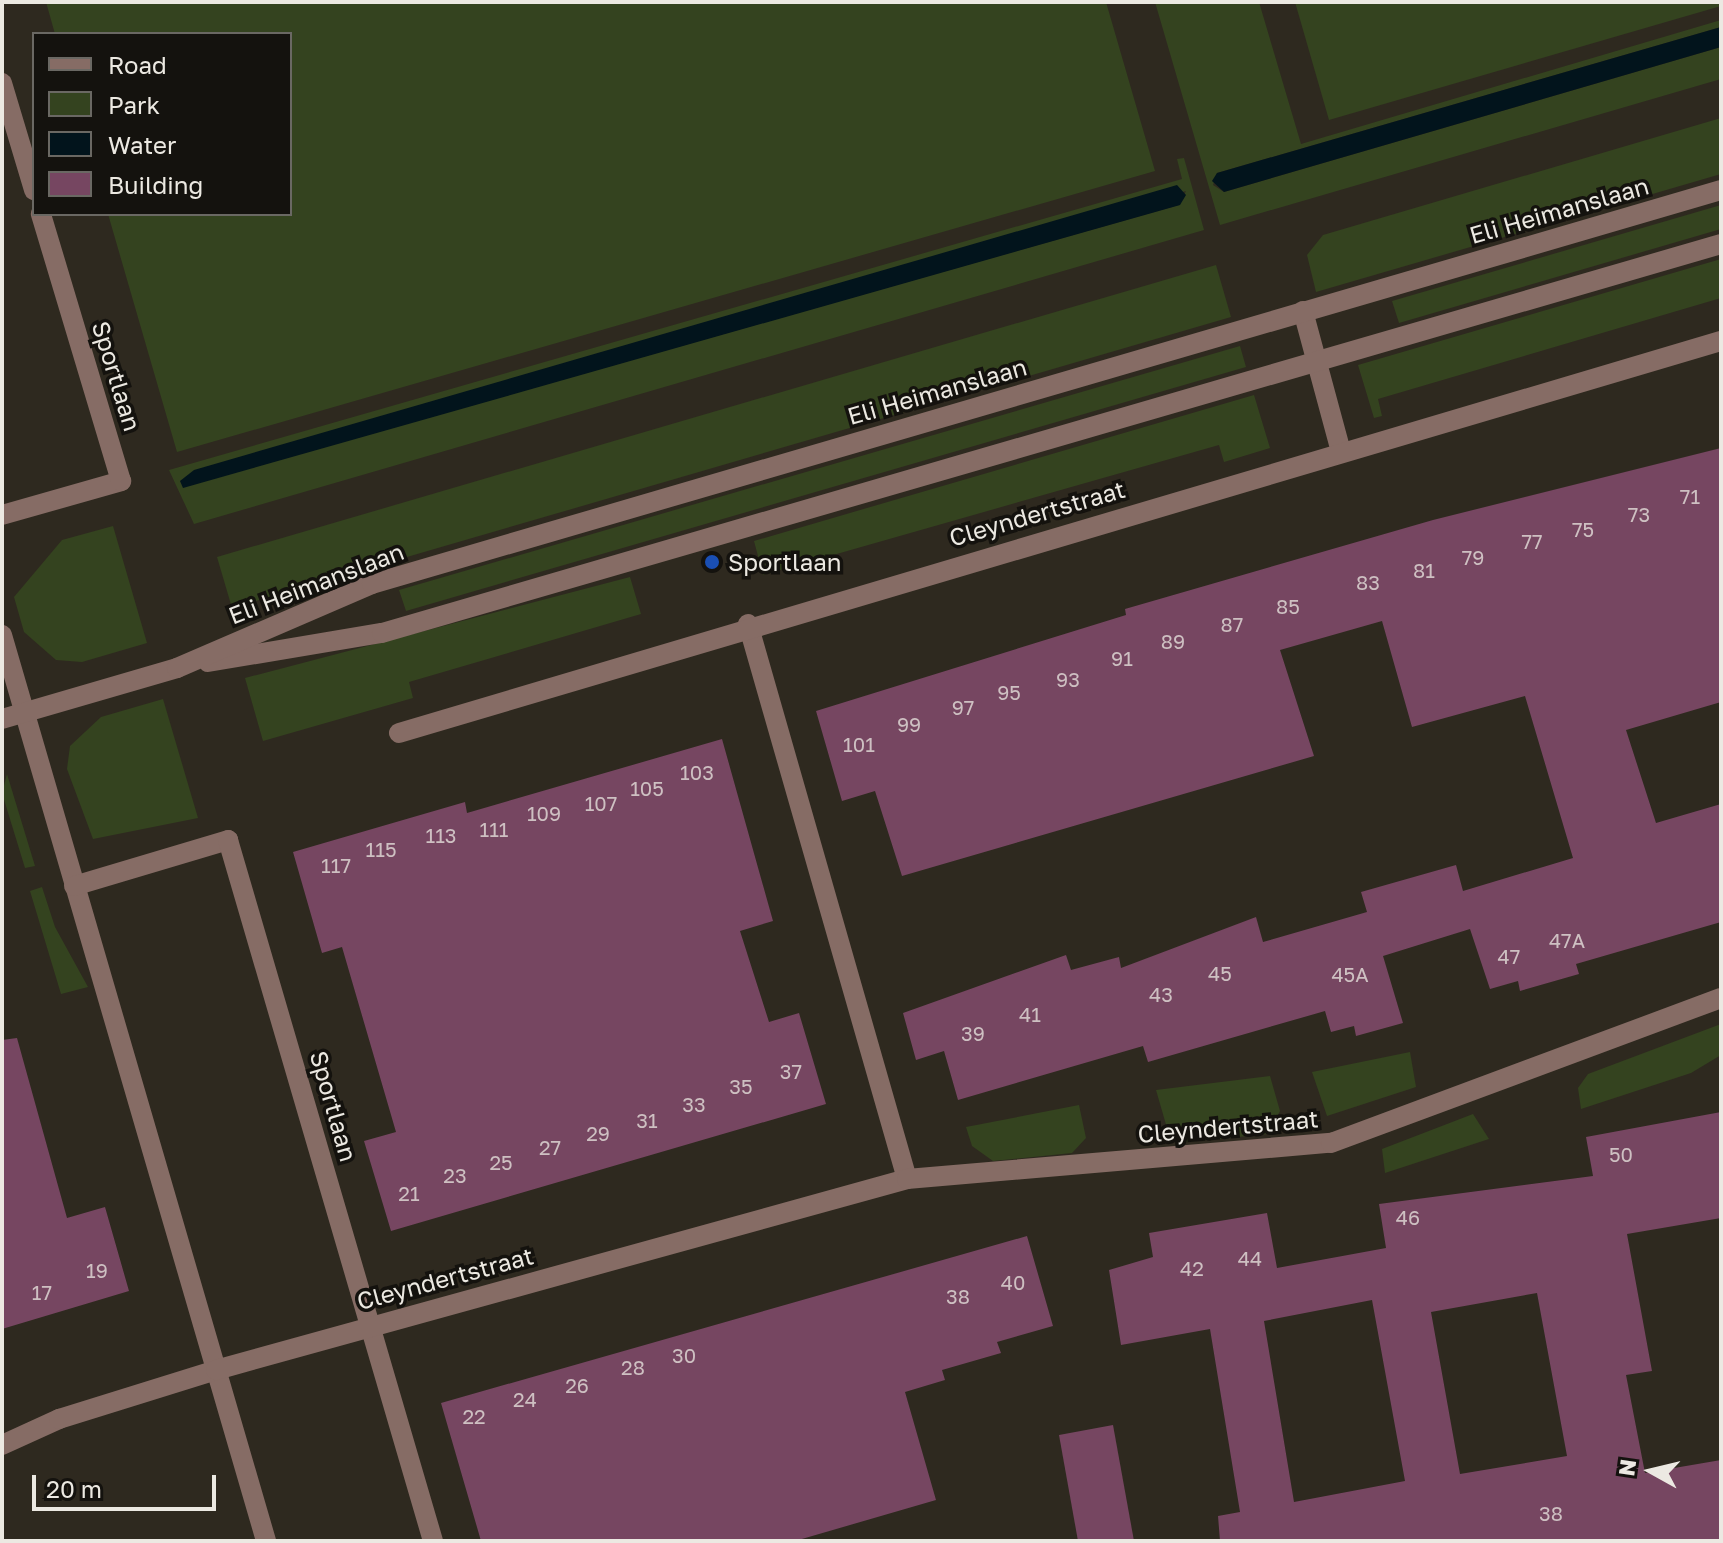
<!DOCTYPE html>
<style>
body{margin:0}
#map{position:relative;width:1723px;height:1543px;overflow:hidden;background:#2e291f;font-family:"Golos Text",sans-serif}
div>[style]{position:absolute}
.green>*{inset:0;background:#34431f}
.water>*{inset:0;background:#02141c}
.building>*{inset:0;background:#764661}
.minor>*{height:20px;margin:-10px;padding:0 10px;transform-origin:10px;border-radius:10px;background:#866c65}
.dots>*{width:22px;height:22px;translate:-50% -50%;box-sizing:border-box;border:4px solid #14120e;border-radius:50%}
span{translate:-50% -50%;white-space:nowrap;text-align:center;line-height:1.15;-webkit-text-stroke:7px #14120e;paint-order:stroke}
.number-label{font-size:20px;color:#cec0c2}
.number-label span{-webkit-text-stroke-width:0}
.street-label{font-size:24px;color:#ece9e2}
.poi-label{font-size:24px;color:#ece9e2}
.left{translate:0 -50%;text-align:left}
.frame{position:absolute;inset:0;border:4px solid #ece9e2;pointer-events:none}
.legend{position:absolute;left:32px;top:32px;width:260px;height:184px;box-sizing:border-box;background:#14120e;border:2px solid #6a6863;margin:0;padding:10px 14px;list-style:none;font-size:24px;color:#ece9e2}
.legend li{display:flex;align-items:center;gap:16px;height:40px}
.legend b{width:40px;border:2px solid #6a6863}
.north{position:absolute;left:1611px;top:1431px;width:80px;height:80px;-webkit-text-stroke:6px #14120e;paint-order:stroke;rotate:278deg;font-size:22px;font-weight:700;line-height:32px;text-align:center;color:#ece9e2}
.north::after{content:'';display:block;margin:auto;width:28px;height:36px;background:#ece9e2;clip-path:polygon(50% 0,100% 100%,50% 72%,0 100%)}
.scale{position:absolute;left:32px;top:1475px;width:184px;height:36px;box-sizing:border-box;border:4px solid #ece9e2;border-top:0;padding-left:10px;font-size:24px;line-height:28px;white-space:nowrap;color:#ece9e2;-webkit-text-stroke:6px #14120e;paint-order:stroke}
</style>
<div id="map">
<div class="green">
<div style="clip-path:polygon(46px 2px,1106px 2px,1155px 171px,177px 452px,108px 214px,290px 214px,290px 34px,55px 34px)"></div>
<div style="clip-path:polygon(1155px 2px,1259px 2px,1301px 144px,1721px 20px,1721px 27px,1217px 173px,1213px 185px,1224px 192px,1721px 47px,1721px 79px,1220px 225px)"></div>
<div style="clip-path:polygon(1295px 2px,1721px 2px,1721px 6px,1329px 120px)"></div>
<div style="clip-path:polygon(1721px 118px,1721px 174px,1316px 292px,1307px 255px,1323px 235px)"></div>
<div style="clip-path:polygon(evenodd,1184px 158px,1204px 230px,194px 524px,169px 470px,1182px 179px,1177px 159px,1184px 158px,1186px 191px,1179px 205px,183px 487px,1186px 191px)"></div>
<div style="clip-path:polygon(1721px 205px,1721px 229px,1399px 323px,1392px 301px)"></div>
<div style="clip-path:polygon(1721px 259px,1721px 298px,1378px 399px,1382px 416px,1374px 418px,1358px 365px)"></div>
<div style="clip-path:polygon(1216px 265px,1231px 317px,232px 608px,217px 557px)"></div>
<div style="clip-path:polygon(1240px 346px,1246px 367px,406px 611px,399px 590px)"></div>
<div style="clip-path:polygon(1254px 395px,1270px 448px,1224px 462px,1219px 445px,763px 575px,754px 541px)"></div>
<div style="clip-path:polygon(113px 526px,147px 643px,82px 662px,56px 660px,24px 632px,14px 597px,62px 540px)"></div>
<div style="clip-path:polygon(630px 577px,641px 614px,409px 682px,413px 698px,263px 741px,245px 678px)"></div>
<div style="clip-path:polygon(163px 699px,198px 818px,93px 839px,67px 769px,70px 746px,101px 717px)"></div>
<div style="clip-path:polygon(7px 774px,35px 866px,25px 868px,2px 793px)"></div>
<div style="clip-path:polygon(42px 887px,55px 927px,88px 987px,61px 994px,30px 891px)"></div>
<div style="clip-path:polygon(1721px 1024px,1721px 1055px,1691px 1073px,1581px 1109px,1578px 1088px,1588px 1074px)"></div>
<div style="clip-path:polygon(1410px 1052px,1416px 1087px,1327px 1116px,1312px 1072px)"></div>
<div style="clip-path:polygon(1270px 1076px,1280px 1111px,1268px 1134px,1187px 1142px,1167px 1128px,1156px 1090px)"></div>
<div style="clip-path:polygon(1079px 1105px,1086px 1138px,1072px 1153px,993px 1161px,972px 1146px,966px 1127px)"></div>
<div style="clip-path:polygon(1473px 1114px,1489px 1139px,1385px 1173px,1382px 1149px)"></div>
</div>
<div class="water">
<div style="clip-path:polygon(1721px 27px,1721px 47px,1224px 192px,1212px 181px,1217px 173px)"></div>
<div style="clip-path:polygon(1177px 185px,1186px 195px,1180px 205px,183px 488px,180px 481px,194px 470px)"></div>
</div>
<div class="building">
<div style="clip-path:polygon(1721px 448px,1721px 702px,1626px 730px,1656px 823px,1721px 804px,1721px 922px,1576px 964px,1579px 974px,1520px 991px,1518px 981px,1490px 989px,1470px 929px,1383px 956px,1403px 1023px,1356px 1036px,1354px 1026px,1331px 1032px,1325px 1011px,1148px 1062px,1143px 1046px,958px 1100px,944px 1051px,916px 1060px,903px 1013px,1066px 955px,1071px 970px,1119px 957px,1121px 968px,1256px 917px,1263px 942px,1367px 912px,1361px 892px,1456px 865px,1463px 891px,1573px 858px,1525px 696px,1412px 727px,1382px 621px,1280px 650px,1314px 756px,902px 876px,875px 791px,842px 801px,816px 711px,1126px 615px,1125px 609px,1433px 520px)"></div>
<div style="clip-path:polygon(722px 739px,773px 921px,740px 931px,769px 1022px,799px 1013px,826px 1104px,391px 1231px,364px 1141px,396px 1132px,342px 947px,322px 953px,293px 852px,465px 802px,467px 813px)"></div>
<div style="clip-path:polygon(17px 1038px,67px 1218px,105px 1207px,129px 1291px,2px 1329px,2px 1040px)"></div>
<div style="clip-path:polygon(evenodd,1721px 1112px,1721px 1218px,1627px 1234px,1652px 1371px,1626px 1375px,1645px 1473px,1721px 1460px,1721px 1541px,1220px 1541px,1218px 1516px,1240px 1512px,1210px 1329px,1121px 1345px,1109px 1270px,1153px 1257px,1149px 1233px,1267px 1213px,1277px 1268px,1386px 1248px,1379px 1204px,1593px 1176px,1586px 1137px,1721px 1112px,1537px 1293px,1567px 1456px,1460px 1474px,1431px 1312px,1537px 1293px,1721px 1112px,1372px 1300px,1405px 1481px,1294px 1502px,1264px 1321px,1372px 1300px)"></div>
<div style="clip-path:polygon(1027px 1236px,1053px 1326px,997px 1342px,1001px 1353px,942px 1370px,945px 1380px,905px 1392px,936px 1500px,795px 1541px,481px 1541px,441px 1403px)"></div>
<div style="clip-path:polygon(1113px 1425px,1134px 1541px,1078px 1541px,1059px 1435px)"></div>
</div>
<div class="minor">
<div style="left:2px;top:83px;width:112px;rotate:73.3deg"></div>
<div style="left:1303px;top:311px;width:146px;rotate:74.9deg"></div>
<div style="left:2px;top:515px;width:124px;rotate:-15.9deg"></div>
<div style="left:121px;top:481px;width:279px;rotate:-106.7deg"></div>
<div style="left:748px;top:624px;width:577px;rotate:74.01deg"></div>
<div style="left:2px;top:635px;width:944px;rotate:73.75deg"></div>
<div style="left:208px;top:662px;width:176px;rotate:-9.5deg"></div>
<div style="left:382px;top:633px;width:1394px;rotate:-16.2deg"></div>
<div style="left:2px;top:719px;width:182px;rotate:-16.2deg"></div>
<div style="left:177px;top:668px;width:212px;rotate:-23.3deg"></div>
<div style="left:372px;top:584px;width:1405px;rotate:-16.28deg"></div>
<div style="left:399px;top:733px;width:1379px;rotate:-16.52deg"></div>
<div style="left:74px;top:886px;width:161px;rotate:-16.6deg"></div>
<div style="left:228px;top:840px;width:730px;rotate:73.7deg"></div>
<div style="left:2px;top:1445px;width:63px;rotate:-24.5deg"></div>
<div style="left:59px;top:1419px;width:164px;rotate:-17.3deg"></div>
<div style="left:216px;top:1370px;width:717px;rotate:-15.45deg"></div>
<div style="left:907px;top:1179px;width:426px;rotate:-4.9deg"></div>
<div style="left:1331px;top:1143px;width:416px;rotate:-20.4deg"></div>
</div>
<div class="dots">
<div style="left:712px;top:562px;background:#1a4fb4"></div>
</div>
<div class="number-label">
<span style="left:1690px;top:496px">71</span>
<span style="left:1639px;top:514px">73</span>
<span style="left:1583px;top:529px">75</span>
<span style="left:1532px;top:541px">77</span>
<span style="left:1473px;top:557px">79</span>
<span style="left:1424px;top:570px">81</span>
<span style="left:1368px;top:582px">83</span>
<span style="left:1288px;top:606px">85</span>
<span style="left:1232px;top:624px">87</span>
<span style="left:1173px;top:641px">89</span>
<span style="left:1122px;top:658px">91</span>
<span style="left:1068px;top:679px">93</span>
<span style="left:1009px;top:692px">95</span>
<span style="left:963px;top:707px">97</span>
<span style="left:909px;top:724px">99</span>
<span style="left:859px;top:744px">101</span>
<span style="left:697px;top:772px">103</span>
<span style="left:647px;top:788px">105</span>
<span style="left:601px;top:803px">107</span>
<span style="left:544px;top:813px">109</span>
<span style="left:494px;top:829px">111</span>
<span style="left:441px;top:835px">113</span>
<span style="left:381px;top:849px">115</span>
<span style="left:336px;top:865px">117</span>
<span style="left:1567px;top:940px">47A</span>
<span style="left:1509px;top:956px">47</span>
<span style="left:1220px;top:973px">45</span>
<span style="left:1350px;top:974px">45A</span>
<span style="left:1161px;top:994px">43</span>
<span style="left:1030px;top:1014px">41</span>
<span style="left:973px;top:1033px">39</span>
<span style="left:791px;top:1071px">37</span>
<span style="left:741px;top:1086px">35</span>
<span style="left:694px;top:1104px">33</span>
<span style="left:647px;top:1120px">31</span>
<span style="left:598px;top:1133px">29</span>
<span style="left:550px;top:1147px">27</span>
<span style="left:1621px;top:1154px">50</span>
<span style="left:501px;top:1162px">25</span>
<span style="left:455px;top:1175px">23</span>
<span style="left:409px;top:1193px">21</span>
<span style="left:1408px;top:1217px">46</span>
<span style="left:1250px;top:1258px">44</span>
<span style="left:1192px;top:1268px">42</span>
<span style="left:97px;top:1270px">19</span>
<span style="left:1013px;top:1282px">40</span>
<span style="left:42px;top:1292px">17</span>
<span style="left:958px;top:1296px">38</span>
<span style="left:684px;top:1355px">30</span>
<span style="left:633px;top:1367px">28</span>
<span style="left:577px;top:1385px">26</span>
<span style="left:525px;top:1399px">24</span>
<span style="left:474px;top:1416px">22</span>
<span style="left:1551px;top:1513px">38</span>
</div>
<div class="street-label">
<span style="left:1559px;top:210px;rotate:-16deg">Eli Heimanslaan</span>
<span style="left:117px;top:376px;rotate:73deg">Sportlaan</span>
<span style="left:937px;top:391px;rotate:-16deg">Eli Heimanslaan</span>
<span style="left:1037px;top:513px;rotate:-16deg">Cleyndertstraat</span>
<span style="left:316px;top:583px;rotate:-21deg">Eli Heimanslaan</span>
<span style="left:334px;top:1106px;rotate:74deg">Sportlaan</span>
<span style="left:1228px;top:1126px;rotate:-5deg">Cleyndertstraat</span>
<span style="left:445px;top:1278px;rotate:-15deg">Cleyndertstraat</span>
</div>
<div class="poi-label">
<span class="left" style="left:728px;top:562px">Sportlaan</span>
</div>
<div class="frame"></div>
<ul class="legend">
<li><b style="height:10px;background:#866c65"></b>Road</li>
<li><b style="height:22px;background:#34431f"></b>Park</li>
<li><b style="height:22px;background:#02141c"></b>Water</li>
<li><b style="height:22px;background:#764661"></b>Building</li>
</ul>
<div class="north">N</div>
<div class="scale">20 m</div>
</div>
